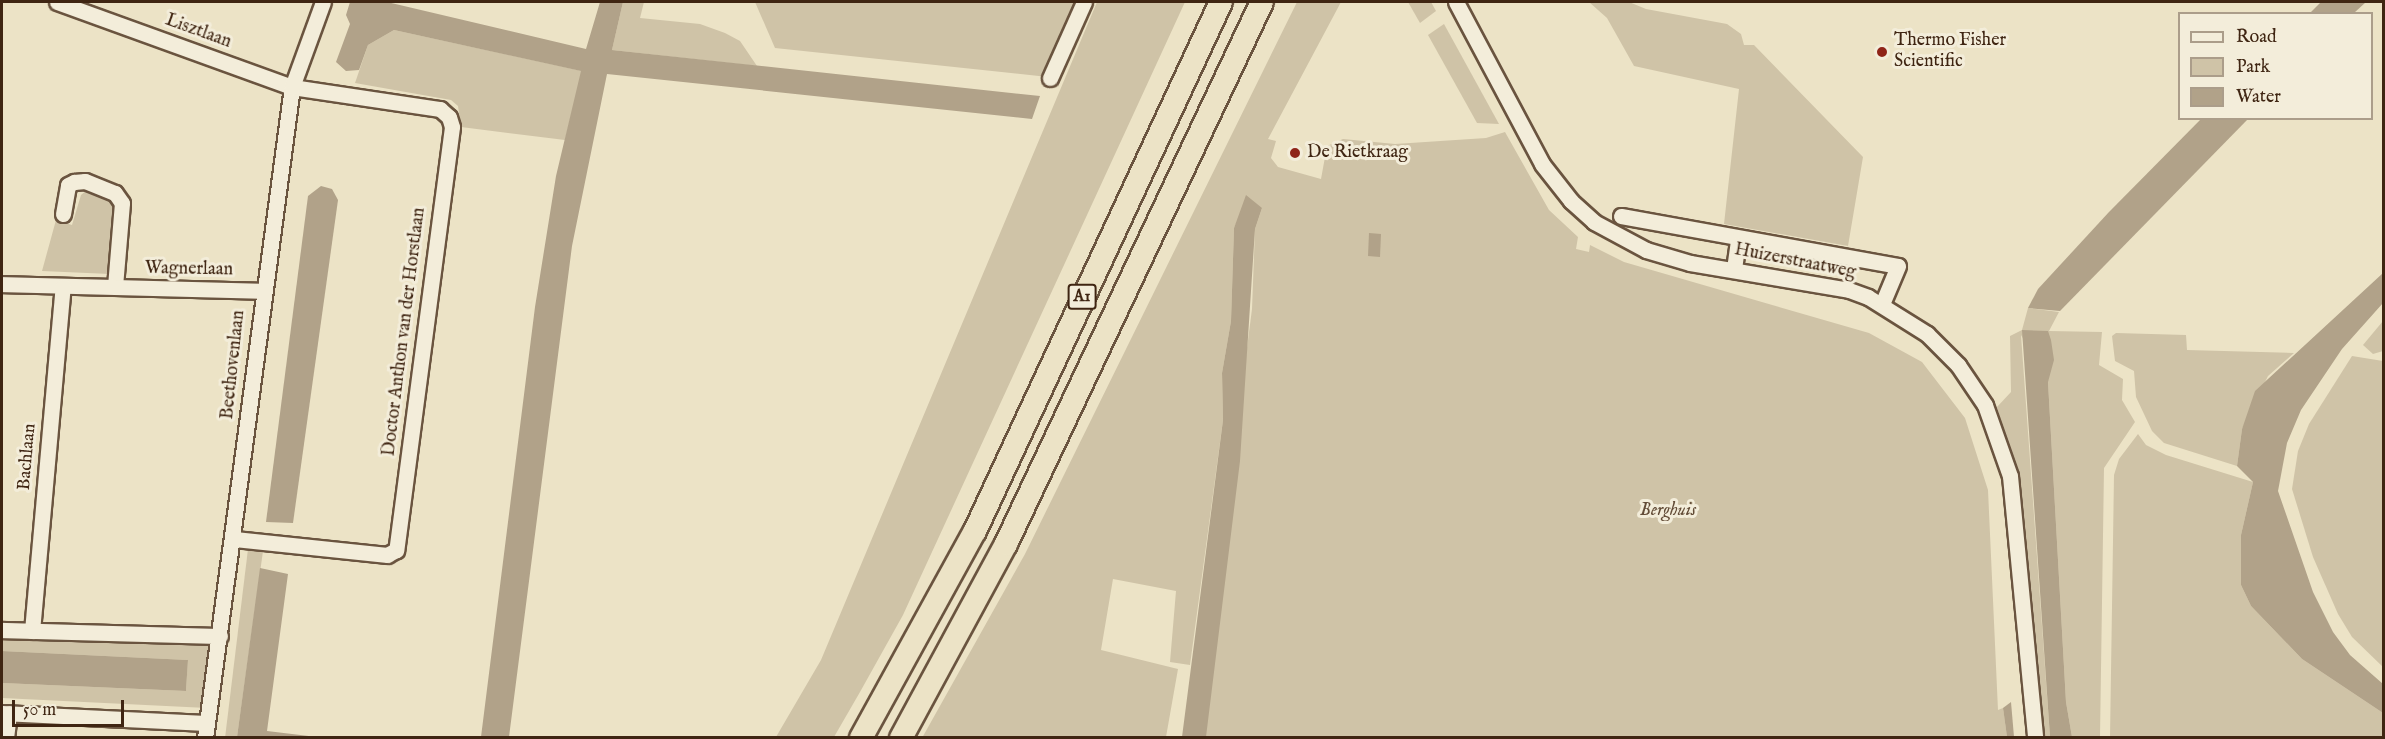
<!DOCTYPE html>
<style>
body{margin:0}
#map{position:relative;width:2385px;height:739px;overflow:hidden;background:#ece3c6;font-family:"IM FELL English",serif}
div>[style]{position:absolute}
.green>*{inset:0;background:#cfc3a7}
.water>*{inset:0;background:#b1a289}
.roads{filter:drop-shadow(2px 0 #6a543f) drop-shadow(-2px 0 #6a543f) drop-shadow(0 2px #6a543f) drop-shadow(0 -2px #6a543f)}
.minor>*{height:15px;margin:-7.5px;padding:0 7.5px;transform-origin:7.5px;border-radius:7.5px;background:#f3edda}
.highway>*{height:22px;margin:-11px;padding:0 11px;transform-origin:11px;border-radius:11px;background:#ece3c6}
.dots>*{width:16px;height:16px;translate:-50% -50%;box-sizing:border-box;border:3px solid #f3edda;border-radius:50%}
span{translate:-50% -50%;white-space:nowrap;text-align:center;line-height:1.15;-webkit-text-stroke:6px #f3edda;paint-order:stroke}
.shield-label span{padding:2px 4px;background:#f3edda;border:2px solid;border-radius:4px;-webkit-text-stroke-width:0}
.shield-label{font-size:16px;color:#3f2512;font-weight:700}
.street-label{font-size:18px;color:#3f2512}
.poi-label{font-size:18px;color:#3f2512}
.left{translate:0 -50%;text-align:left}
.park-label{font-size:18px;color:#634c37;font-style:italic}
.frame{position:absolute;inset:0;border:3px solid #3f2512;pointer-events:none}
.legend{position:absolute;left:2178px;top:12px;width:195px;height:108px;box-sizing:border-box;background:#f3edda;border:2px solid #ab9d8a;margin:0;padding:8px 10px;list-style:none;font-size:18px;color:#3f2512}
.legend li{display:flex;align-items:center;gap:12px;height:30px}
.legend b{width:30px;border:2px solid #ab9d8a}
.scale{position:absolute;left:12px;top:700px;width:112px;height:27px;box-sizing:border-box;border:3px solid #3f2512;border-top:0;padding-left:8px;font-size:18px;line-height:21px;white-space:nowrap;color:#3f2512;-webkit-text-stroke:4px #f3edda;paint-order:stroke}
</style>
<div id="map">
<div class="green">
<div style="clip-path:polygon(623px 2px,644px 2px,640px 18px,700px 24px,725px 33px,740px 41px,757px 66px,612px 50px)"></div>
<div style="clip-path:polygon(755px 2px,1079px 2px,1048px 77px,775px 48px)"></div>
<div style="clip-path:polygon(1097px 2px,1185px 2px,903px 615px,860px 692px,834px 737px,776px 737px,821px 660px)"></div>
<div style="clip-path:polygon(1297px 2px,1341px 2px,1268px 139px,1276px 141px,1271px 158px,1278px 167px,1321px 179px,1327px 146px,1343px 139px,1395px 144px,1486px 138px,1505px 132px,1549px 210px,1578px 237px,1576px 249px,1589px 252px,1590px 245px,1624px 262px,1869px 333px,1922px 362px,1965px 418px,1988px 490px,1998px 710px,2003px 708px,2007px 737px,1197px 737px,1252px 309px,1255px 229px,1262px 208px,1240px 215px,1234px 228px,1231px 321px,1222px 373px,1223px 420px,1190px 665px,1170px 662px,1176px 591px,1113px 579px,1101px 650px,1178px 669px,1166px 737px,922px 738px,1025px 554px)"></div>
<div style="clip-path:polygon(1408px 2px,1431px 2px,1436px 11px,1420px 23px)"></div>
<div style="clip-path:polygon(1589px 2px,1629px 2px,1646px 9px,1727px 24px,1741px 34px,1744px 45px,1754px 45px,1863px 157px,1848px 246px,1724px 224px,1739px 89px,1634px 66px,1607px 18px)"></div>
<div style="clip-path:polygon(1444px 24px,1499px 124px,1477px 123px,1428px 35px)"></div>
<div style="clip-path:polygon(394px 30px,582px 71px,565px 140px,461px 127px,458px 106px,451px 100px,355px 83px,368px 45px)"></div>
<div style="clip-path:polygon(87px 190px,115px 201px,110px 274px,42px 271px,56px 220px,72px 225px,81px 195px)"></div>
<div style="clip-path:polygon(2028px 308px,2059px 312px,2049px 331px,2102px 332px,2099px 365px,2123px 379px,2122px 400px,2135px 422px,2104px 468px,2100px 737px,2072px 737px,2066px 702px,2048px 382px,2021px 335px,2050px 737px,2044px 737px,2021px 493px,1997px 407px,2011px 392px,2010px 336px,2022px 330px)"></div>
<div style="clip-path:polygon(2383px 321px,2383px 351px,2373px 354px,2363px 345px)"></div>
<div style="clip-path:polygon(2116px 333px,2186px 335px,2187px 350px,2294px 353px,2268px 376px,2242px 429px,2237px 466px,2164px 443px,2152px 431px,2136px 397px,2134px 371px,2115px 361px,2112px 336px)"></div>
<div style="clip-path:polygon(2352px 356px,2383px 361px,2383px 667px,2352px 637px,2338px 614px,2313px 557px,2292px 489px,2298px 451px,2309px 424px)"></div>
<div style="clip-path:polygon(2138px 434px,2146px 445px,2166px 455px,2253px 482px,2241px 535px,2241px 585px,2251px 606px,2302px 659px,2383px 713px,2383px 737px,2110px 738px,2114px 475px,2119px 459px)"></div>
<div style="clip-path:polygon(248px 549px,263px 551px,237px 737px,225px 738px)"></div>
<div style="clip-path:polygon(2px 635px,211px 645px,207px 708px,2px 698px,2px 683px,186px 691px,188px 660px,2px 651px)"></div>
</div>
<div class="water">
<div style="clip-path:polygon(350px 2px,387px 2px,586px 49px,600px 2px,623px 2px,612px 50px,1040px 96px,1032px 119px,607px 74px,572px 246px,509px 737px,481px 737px,535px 307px,556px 176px,581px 71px,394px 30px,368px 45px,359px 70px,346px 71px,336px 62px,350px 24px,346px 15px)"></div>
<div style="clip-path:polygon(2321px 2px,2366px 2px,2354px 13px,2310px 13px)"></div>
<div style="clip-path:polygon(2202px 118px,2248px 119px,2060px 311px,2028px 308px,2038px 289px,2109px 212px)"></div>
<div style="clip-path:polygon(321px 186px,332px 189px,338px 200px,293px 523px,266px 522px,308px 196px)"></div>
<div style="clip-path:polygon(1246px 195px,1262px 208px,1255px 229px,1240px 461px,1206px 737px,1182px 737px,1223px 420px,1222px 373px,1231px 321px,1234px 228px)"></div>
<div style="clip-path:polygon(1369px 233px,1381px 234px,1380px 257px,1368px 256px)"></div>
<div style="clip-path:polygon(2383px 273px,2383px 303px,2342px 349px,2301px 410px,2287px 443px,2278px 491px,2313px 592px,2333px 632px,2350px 655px,2383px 684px,2383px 713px,2302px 659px,2251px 606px,2241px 585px,2241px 535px,2253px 482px,2237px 466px,2242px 429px,2255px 391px)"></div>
<div style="clip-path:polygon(2022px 330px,2048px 331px,2051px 340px,2054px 360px,2048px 382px,2066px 702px,2072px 737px,2050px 737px)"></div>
<div style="clip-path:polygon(260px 568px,288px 574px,267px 731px,317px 737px,237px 737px)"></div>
<div style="clip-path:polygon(2px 651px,188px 660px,186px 691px,2px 683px)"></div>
<div style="clip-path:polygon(2011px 702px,2014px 737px,2007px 737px,2003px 708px)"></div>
</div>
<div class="roads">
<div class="minor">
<div style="left:57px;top:2px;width:250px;rotate:19.9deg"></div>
<div style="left:292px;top:87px;width:150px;rotate:8.5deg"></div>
<div style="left:440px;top:109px;width:12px;rotate:42deg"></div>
<div style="left:449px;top:117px;width:10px;rotate:73deg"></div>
<div style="left:452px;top:127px;width:427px;rotate:97.5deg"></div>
<div style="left:396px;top:550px;width:10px;rotate:151deg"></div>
<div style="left:387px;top:555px;width:153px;rotate:-174deg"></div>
<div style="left:1456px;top:2px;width:183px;rotate:62deg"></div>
<div style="left:1542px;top:164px;width:47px;rotate:51.9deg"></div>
<div style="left:1571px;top:201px;width:31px;rotate:42deg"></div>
<div style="left:1594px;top:222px;width:59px;rotate:28.3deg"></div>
<div style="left:1646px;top:250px;width:46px;rotate:16.5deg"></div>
<div style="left:1690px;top:263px;width:161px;rotate:9.6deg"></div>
<div style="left:1849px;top:290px;width:20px;rotate:20deg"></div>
<div style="left:1868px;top:297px;width:70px;rotate:32.1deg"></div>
<div style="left:1927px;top:334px;width:44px;rotate:45deg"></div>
<div style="left:1958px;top:365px;width:48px;rotate:56deg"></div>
<div style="left:1985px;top:405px;width:75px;rotate:70.6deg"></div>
<div style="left:2010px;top:476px;width:263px;rotate:84.5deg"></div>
<div style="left:1050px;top:78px;width:83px;rotate:-65.9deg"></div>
<div style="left:63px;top:214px;width:29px;rotate:-80deg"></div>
<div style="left:68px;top:185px;width:7px;rotate:-27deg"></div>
<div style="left:74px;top:182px;width:11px;rotate:-5deg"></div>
<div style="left:85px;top:181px;width:32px;rotate:22deg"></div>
<div style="left:115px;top:193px;width:12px;rotate:55deg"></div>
<div style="left:122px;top:203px;width:84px;rotate:94.8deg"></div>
<div style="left:1621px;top:216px;width:281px;rotate:10.2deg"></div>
<div style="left:1898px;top:266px;width:41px;rotate:112.8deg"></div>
<div style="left:1734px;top:269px;width:30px;rotate:-82deg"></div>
<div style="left:2px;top:284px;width:260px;rotate:1.5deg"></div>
<div style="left:2px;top:630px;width:218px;rotate:1.6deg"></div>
<div style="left:32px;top:631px;width:346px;rotate:-84.9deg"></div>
<div style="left:2px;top:713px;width:204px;rotate:2.8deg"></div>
<div style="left:6px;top:738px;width:25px;rotate:-83deg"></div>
<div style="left:205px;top:738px;width:657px;rotate:-82.39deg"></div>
<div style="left:292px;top:87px;width:90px;rotate:-70deg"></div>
</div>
<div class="highway">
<div style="left:861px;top:738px;width:236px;rotate:-61.2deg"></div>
<div style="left:975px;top:531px;width:583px;rotate:-65.06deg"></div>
<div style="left:901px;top:738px;width:221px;rotate:-61.6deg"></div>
<div style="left:1006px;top:544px;width:599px;rotate:-64.72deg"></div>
</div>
</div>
<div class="dots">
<div style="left:1882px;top:52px;background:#8f2418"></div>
<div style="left:1295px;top:153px;background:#8f2418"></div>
</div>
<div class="shield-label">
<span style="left:1082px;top:297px">A1</span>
</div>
<div class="street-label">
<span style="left:198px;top:32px;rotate:20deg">Lisztlaan</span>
<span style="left:1795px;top:262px;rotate:11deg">Huizerstraatweg</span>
<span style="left:189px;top:270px;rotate:1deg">Wagnerlaan</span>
<span style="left:405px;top:332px;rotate:-83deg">Doctor Anthon van der Horstlaan</span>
<span style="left:234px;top:365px;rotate:-84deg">Beethovenlaan</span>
<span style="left:28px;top:457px;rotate:-85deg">Bachlaan</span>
</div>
<div class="poi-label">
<span class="left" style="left:1894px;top:52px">Thermo Fisher<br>Scientific</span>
<span class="left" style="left:1307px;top:153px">De Rietkraag</span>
</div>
<div class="park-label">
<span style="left:1668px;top:511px">Berghuis</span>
</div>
<div class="frame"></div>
<ul class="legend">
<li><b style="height:8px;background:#f3edda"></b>Road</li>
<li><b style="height:16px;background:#cfc3a7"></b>Park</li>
<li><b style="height:16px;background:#b1a289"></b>Water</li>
</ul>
<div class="scale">50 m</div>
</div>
